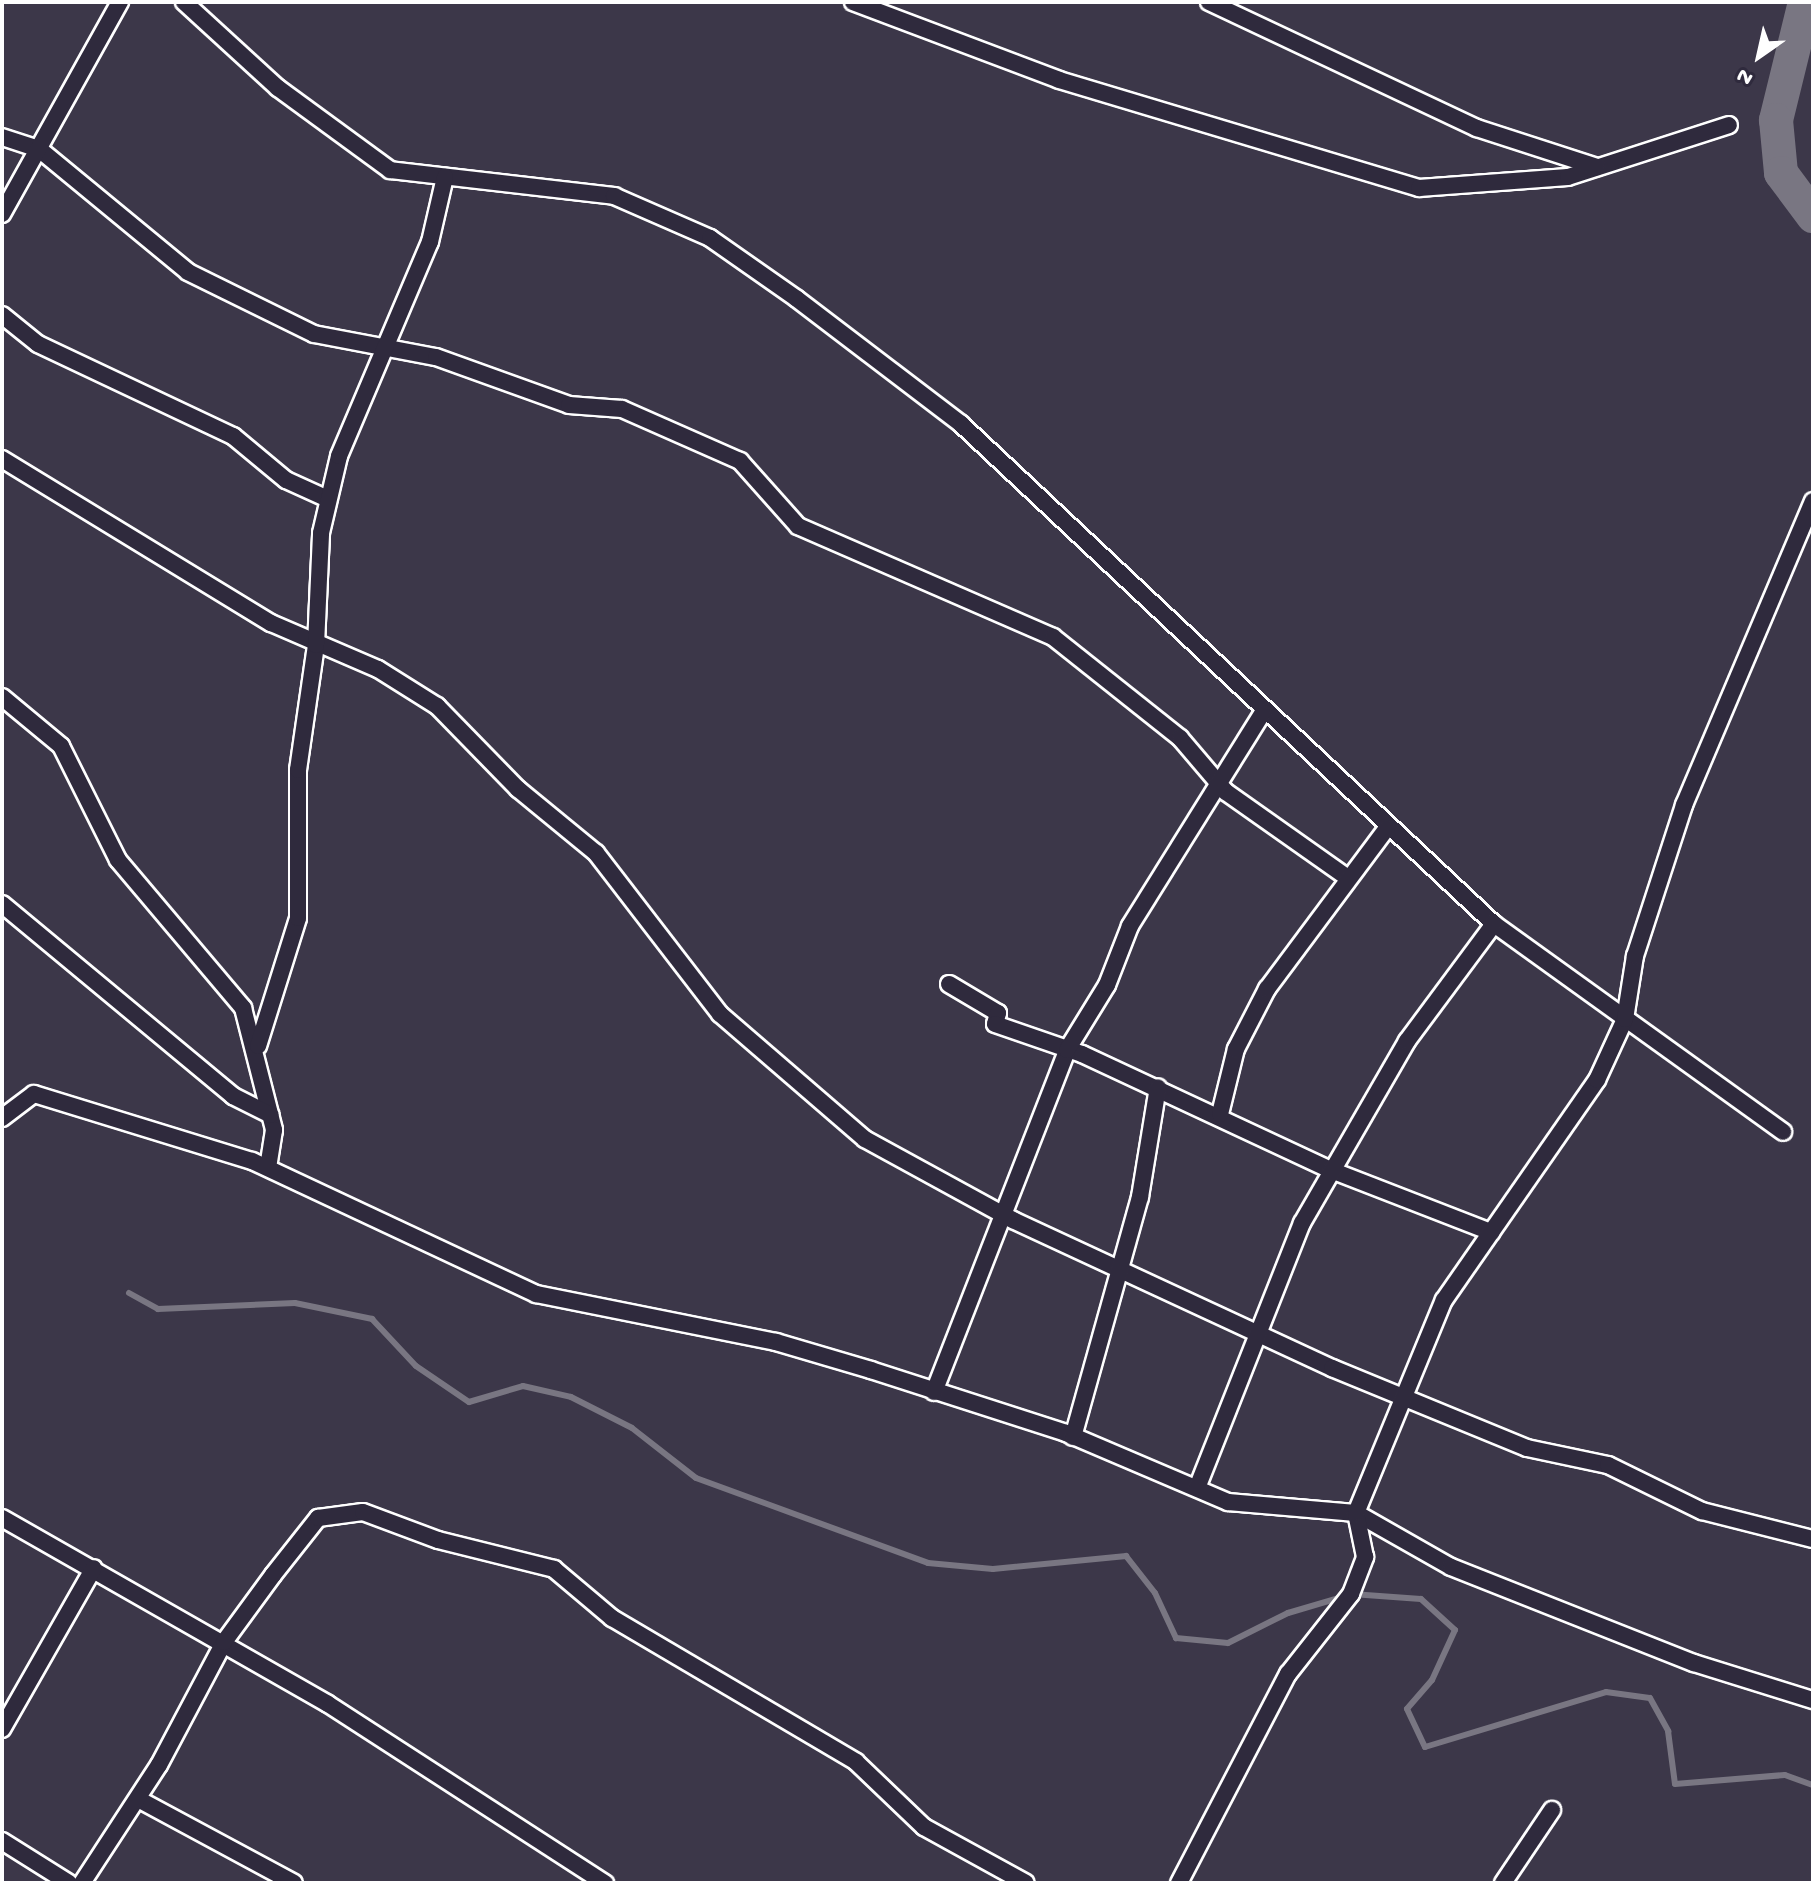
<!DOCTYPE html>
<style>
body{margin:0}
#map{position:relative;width:1815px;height:1885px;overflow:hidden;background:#3c3749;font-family:"Gochi Hand",sans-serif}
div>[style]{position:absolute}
.stream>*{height:6px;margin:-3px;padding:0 3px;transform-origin:3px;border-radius:3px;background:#797682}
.river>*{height:34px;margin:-17px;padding:0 17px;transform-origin:17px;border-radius:17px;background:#797682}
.roads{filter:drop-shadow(2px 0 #fff) drop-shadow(-2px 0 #fff) drop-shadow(0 2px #fff) drop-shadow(0 -2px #fff)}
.minor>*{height:16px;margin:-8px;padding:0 8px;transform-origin:8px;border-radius:8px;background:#2f2a3d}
span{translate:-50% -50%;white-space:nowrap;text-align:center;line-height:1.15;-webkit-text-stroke:7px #2f2a3d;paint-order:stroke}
.frame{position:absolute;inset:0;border:4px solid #fff;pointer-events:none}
.north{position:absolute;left:1719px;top:16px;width:80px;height:80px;-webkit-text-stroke:6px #2f2a3d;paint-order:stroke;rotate:214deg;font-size:22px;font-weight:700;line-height:32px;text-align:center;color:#fff}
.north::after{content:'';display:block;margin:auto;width:28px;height:36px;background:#fff;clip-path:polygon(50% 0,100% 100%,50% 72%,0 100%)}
</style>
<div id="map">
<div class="stream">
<div style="left:129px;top:1293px;width:33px;rotate:29deg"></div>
<div style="left:158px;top:1309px;width:137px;rotate:-2.5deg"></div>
<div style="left:295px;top:1303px;width:79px;rotate:11.7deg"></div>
<div style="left:372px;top:1319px;width:64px;rotate:46.9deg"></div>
<div style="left:416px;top:1366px;width:64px;rotate:34.2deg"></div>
<div style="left:469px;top:1402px;width:56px;rotate:-16.5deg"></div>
<div style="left:523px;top:1386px;width:49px;rotate:12.9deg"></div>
<div style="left:571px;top:1397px;width:68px;rotate:26.9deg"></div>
<div style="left:632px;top:1428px;width:81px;rotate:38deg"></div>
<div style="left:696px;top:1478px;width:247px;rotate:20.1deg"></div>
<div style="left:928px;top:1563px;width:65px;rotate:5.3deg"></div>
<div style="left:993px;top:1569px;width:134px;rotate:-5.6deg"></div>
<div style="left:1126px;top:1556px;width:47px;rotate:51.9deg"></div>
<div style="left:1155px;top:1593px;width:50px;rotate:65deg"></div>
<div style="left:1176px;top:1638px;width:52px;rotate:5.5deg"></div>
<div style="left:1228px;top:1643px;width:67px;rotate:-26.6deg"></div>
<div style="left:1288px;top:1613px;width:56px;rotate:-16.5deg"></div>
<div style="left:1352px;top:1594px;width:69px;rotate:4.1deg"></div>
<div style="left:1421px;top:1599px;width:46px;rotate:42.4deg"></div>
<div style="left:1455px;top:1630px;width:55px;rotate:114.7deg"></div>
<div style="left:1432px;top:1680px;width:38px;rotate:131deg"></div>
<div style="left:1407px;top:1709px;width:42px;rotate:64.7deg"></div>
<div style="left:1425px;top:1747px;width:189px;rotate:-16.9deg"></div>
<div style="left:1606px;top:1692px;width:44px;rotate:7.8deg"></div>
<div style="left:1650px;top:1698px;width:38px;rotate:61deg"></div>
<div style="left:1668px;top:1731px;width:53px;rotate:82.5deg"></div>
<div style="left:1675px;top:1784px;width:110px;rotate:-4.7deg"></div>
<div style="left:1785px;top:1775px;width:30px;rotate:20deg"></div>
</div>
<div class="river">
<div style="left:1805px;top:2px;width:122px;rotate:103.8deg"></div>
<div style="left:1776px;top:120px;width:53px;rotate:84.6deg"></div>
<div style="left:1781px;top:173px;width:54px;rotate:53.3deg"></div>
</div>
<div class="roads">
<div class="minor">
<div style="left:184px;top:2px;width:127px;rotate:42.5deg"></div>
<div style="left:278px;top:88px;width:139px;rotate:36.2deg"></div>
<div style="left:390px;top:170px;width:226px;rotate:6.6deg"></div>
<div style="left:614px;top:196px;width:105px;rotate:23.6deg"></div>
<div style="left:710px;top:238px;width:106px;rotate:35deg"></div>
<div style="left:797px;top:299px;width:206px;rotate:37.3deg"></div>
<div style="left:961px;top:424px;width:731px;rotate:43.17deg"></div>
<div style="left:1494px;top:924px;width:356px;rotate:35.7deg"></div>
<div style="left:853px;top:2px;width:220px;rotate:20.7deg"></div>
<div style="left:1059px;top:80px;width:376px;rotate:16.7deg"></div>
<div style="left:1419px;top:188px;width:149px;rotate:-4.2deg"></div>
<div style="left:1568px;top:177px;width:169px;rotate:-17.9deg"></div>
<div style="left:1209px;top:2px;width:296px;rotate:25.2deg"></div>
<div style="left:1477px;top:128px;width:126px;rotate:18deg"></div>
<div style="left:2px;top:137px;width:39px;rotate:18deg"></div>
<div style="left:39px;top:149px;width:193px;rotate:39.5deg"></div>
<div style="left:188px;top:272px;width:140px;rotate:26.2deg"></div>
<div style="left:314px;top:334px;width:124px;rotate:10.7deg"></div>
<div style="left:436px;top:357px;width:141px;rotate:19.8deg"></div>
<div style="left:569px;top:405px;width:53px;rotate:4.3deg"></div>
<div style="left:622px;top:409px;width:129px;rotate:23.8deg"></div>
<div style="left:740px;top:461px;width:87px;rotate:48.3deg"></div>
<div style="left:798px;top:526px;width:278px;rotate:23.5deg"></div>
<div style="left:1053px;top:637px;width:162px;rotate:38.5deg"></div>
<div style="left:1180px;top:738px;width:71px;rotate:49.6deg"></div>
<div style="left:1226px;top:792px;width:149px;rotate:35.2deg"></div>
<div style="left:2px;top:214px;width:243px;rotate:-60.9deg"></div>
<div style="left:2px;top:315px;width:46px;rotate:38.9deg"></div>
<div style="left:38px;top:344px;width:216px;rotate:25.3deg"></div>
<div style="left:233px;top:436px;width:69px;rotate:39.7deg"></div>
<div style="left:286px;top:480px;width:46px;rotate:24.3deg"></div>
<div style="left:2px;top:459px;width:315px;rotate:31.4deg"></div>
<div style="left:271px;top:623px;width:116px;rotate:23.3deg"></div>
<div style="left:378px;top:669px;width:70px;rotate:32.1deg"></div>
<div style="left:437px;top:706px;width:116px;rotate:45.7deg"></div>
<div style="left:518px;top:789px;width:101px;rotate:39.4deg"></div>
<div style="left:596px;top:853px;width:203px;rotate:52.4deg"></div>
<div style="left:720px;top:1014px;width:191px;rotate:40.8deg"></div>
<div style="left:865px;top:1139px;width:169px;rotate:28.7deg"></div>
<div style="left:1013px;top:1220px;width:352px;rotate:24.9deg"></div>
<div style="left:1332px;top:1368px;width:211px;rotate:22.3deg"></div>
<div style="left:1527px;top:1448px;width:83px;rotate:11.9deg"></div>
<div style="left:1608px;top:1465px;width:105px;rotate:26.1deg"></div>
<div style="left:1702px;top:1511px;width:114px;rotate:14.2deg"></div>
<div style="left:2px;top:697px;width:77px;rotate:39.7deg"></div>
<div style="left:61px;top:746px;width:127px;rotate:63.4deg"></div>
<div style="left:118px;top:860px;width:194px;rotate:49.8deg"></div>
<div style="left:243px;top:1008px;width:126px;rotate:75.7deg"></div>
<div style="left:274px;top:1130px;width:38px;rotate:99deg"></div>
<div style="left:2px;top:904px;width:300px;rotate:39.7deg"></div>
<div style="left:233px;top:1096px;width:42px;rotate:26.6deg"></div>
<div style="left:949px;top:984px;width:57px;rotate:30.6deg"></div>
<div style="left:998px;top:1013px;width:11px;rotate:105deg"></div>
<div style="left:995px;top:1024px;width:92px;rotate:19deg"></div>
<div style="left:1082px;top:1054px;width:275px;rotate:25deg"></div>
<div style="left:1331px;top:1170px;width:172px;rotate:21.2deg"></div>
<div style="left:258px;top:1046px;width:134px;rotate:-72.6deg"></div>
<div style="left:298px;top:918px;width:148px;rotate:-90deg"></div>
<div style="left:298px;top:770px;width:126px;rotate:-81.8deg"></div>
<div style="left:316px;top:645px;width:112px;rotate:-87.4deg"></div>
<div style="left:321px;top:533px;width:79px;rotate:-76.8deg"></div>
<div style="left:339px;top:456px;width:233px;rotate:-67deg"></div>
<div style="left:430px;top:242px;width:67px;rotate:-77deg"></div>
<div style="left:1220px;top:1114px;width:67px;rotate:-76.2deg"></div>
<div style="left:1236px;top:1049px;width:68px;rotate:-62.7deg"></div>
<div style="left:1267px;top:989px;width:201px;rotate:-53.3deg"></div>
<div style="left:2px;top:1118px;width:40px;rotate:-37deg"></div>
<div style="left:34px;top:1094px;width:228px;rotate:17.1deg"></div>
<div style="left:252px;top:1161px;width:314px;rotate:25.1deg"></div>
<div style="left:536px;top:1294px;width:245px;rotate:11.3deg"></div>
<div style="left:776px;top:1342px;width:99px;rotate:16.4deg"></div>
<div style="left:871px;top:1370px;width:205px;rotate:17.9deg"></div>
<div style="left:1066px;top:1433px;width:176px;rotate:23.1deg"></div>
<div style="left:1228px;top:1502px;width:128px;rotate:4.9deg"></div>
<div style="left:1356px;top:1513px;width:109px;rotate:29.6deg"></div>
<div style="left:1451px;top:1567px;width:261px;rotate:21.6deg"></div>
<div style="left:1694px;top:1663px;width:125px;rotate:17.3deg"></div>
<div style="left:934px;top:1392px;width:367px;rotate:-68.7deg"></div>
<div style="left:1067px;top:1050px;width:76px;rotate:-58.4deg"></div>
<div style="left:1107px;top:985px;width:63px;rotate:-68.7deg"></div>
<div style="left:1130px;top:926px;width:250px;rotate:-58.1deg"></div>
<div style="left:1073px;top:1437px;width:249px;rotate:-74.4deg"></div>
<div style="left:1140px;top:1197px;width:111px;rotate:-80.7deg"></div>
<div style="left:1197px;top:1488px;width:285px;rotate:-68.4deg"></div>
<div style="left:1302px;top:1223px;width:210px;rotate:-60deg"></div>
<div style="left:1407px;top:1041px;width:146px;rotate:-53.4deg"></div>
<div style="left:2px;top:1518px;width:375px;rotate:29.7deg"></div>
<div style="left:328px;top:1704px;width:330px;rotate:32.9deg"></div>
<div style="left:2px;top:1729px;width:185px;rotate:-60.3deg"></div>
<div style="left:138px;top:1799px;width:177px;rotate:28.3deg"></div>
<div style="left:2px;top:1841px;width:79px;rotate:32.1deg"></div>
<div style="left:82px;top:1883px;width:141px;rotate:-56.9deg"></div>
<div style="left:159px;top:1765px;width:139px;rotate:-62.1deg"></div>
<div style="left:224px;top:1642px;width:83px;rotate:-53.8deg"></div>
<div style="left:273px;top:1575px;width:73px;rotate:-51.7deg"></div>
<div style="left:318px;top:1518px;width:45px;rotate:-7.6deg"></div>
<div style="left:363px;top:1512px;width:80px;rotate:20.5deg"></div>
<div style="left:438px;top:1540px;width:120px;rotate:14deg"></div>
<div style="left:554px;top:1569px;width:76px;rotate:40.2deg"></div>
<div style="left:612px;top:1618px;width:283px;rotate:30.5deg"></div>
<div style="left:856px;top:1762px;width:94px;rotate:43.7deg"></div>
<div style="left:924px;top:1827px;width:116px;rotate:28.8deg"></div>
<div style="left:1179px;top:1883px;width:236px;rotate:-62.5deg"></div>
<div style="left:1288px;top:1674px;width:102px;rotate:-51.8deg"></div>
<div style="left:1351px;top:1594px;width:40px;rotate:-69deg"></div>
<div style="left:1365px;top:1557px;width:45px;rotate:-101.6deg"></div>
<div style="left:1356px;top:1513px;width:230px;rotate:-67.6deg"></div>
<div style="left:1444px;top:1300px;width:268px;rotate:-55.2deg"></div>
<div style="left:1597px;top:1080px;width:67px;rotate:-65.3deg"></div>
<div style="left:1625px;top:1019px;width:64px;rotate:-81deg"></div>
<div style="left:1635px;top:956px;width:159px;rotate:-72deg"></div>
<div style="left:1684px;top:805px;width:330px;rotate:-67deg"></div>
<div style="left:1503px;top:1883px;width:88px;rotate:-56.1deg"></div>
</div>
</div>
<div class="frame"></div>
<div class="north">N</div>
</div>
